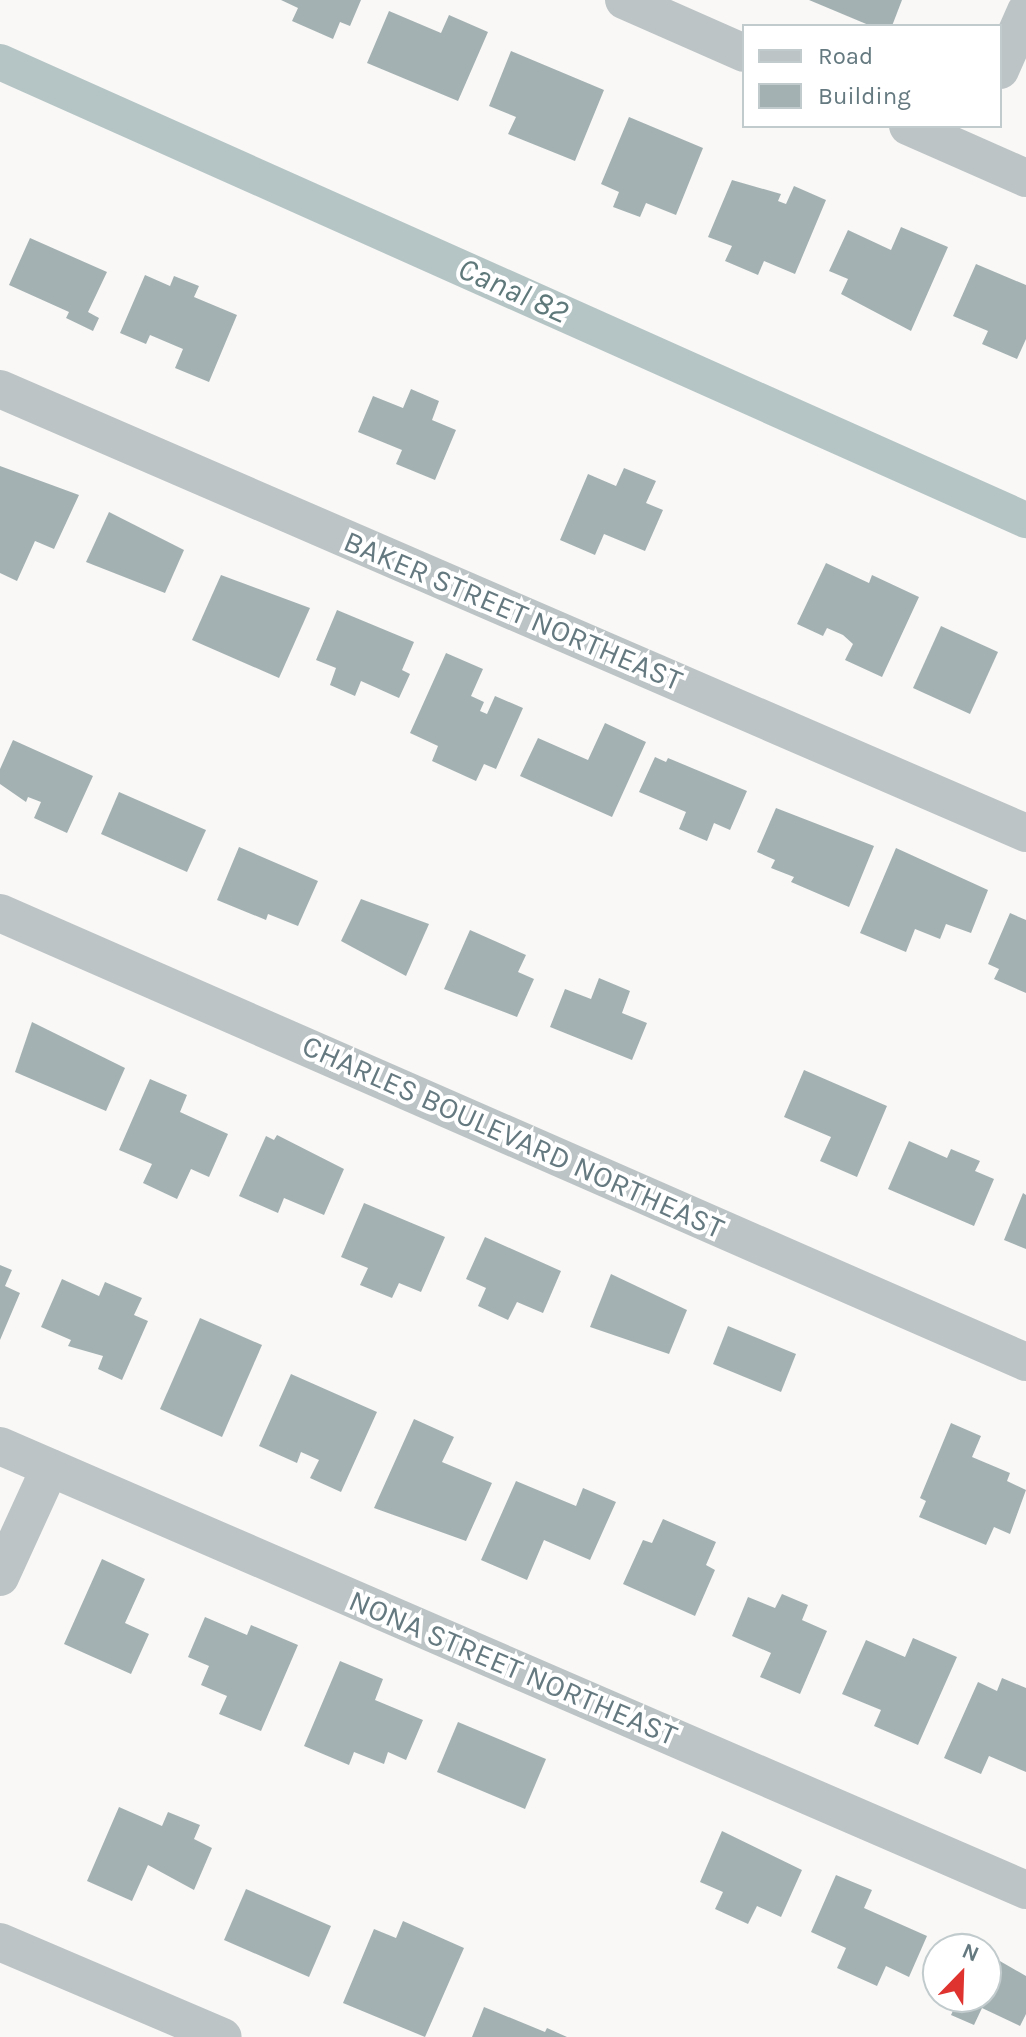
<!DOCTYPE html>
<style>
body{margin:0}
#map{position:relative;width:1026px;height:2037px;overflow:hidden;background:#f9f8f6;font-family:Karla,sans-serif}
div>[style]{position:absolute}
.canal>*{height:36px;margin:-18px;padding:0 18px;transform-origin:18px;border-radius:18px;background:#b5c5c6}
.building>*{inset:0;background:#a4b1b3}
.minor>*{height:38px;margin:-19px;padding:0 19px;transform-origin:19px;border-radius:19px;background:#bdc4c6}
span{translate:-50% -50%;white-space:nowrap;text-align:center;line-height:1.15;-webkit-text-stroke:8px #fff;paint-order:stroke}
.street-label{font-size:30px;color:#657a80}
.water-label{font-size:32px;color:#5f797b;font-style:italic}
.legend{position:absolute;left:742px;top:24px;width:260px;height:104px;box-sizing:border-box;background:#fff;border:2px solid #c1cacc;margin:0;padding:10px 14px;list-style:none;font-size:24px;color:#657a80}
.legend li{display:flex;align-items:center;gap:16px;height:40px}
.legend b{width:40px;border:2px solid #c1cacc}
.north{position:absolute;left:922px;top:1933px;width:80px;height:80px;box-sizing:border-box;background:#fff;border:2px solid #c1cacc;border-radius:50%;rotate:23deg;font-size:22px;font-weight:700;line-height:32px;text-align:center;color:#657a80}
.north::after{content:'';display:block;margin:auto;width:28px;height:36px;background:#df3330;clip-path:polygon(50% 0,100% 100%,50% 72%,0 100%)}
</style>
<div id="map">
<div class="canal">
<div style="left:0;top:62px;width:1124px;rotate:24.06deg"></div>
</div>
<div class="building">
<div style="clip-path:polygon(281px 0,361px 0,350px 26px,340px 22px,333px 39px,292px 21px,298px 8px)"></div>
<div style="clip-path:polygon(809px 0,902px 0,892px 26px,871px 26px)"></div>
<div style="clip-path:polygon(389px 11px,441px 33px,449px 15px,488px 32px,458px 101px,367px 63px)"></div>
<div style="clip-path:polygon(511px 51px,604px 90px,575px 161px,508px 134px,516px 117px,489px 106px)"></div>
<div style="clip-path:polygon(629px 117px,703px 148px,676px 215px,646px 203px,640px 217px,613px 207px,619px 192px,601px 184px)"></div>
<div style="clip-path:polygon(732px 180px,781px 194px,778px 201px,786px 204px,794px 186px,826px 200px,795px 274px,764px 261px,758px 275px,725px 261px,732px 246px,708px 237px)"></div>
<div style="clip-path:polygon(901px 227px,948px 247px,911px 331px,841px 294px,848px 279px,829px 271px,848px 230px,891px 250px)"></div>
<div style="clip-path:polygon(30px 238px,107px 272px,88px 312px,99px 318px,93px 331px,66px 318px,69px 312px,9px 285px)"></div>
<div style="clip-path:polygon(976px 264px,1026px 285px,1026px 339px,1017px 359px,982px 344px,988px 331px,953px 316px)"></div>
<div style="clip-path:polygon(145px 275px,170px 286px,174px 276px,199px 286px,194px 297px,237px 315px,209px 382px,175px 368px,183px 349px,150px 335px,146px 344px,120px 333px)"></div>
<div style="clip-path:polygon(411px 389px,439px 401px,432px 420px,456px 430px,435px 480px,396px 464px,402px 450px,358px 432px,373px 396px,403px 408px)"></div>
<div style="clip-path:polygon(0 466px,79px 495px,54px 549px,35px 541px,17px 581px,0 573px)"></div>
<div style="clip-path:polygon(624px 468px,656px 481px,646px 503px,663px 510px,645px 551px,604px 534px,595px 555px,560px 540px,588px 474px,616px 486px)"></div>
<div style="clip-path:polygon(109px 512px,184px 550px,165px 593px,86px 562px)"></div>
<div style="clip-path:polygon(826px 563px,869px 583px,872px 575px,919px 597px,882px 677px,845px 660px,853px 644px,843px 635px,827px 628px,823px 636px,797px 624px)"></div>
<div style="clip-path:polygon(221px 575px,310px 608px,279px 678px,192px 640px)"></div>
<div style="clip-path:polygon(337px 610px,414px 642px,402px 670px,410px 674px,399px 698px,361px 681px,355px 696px,330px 685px,336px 668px,316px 660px)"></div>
<div style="clip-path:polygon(941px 626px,998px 652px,970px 714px,913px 688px)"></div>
<div style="clip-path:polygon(446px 653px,483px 669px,471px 696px,484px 702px,480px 711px,487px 714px,495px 696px,523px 708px,496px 769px,484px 764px,476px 781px,432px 761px,438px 746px,410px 733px)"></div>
<div style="clip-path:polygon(605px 723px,646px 742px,612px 817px,520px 776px,538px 738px,588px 760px)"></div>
<div style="clip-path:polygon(13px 740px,93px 776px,67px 833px,34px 818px,41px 802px,28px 797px,26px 802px,0 784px,0 769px)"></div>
<div style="clip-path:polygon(655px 757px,666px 762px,668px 758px,747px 791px,730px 830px,714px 823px,707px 841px,679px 829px,686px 812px,639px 792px)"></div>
<div style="clip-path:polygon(119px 792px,206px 830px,187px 872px,101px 834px)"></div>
<div style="clip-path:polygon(776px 808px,874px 846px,849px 907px,791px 882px,794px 877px,771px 868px,775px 860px,757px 852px)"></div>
<div style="clip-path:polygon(239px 847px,318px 881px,298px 926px,268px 914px,266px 920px,217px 900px)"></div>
<div style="clip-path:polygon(896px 848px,988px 890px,971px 933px,946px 924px,940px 939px,915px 929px,906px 952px,860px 933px)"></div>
<div style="clip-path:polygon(361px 899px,429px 924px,406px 976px,341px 941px)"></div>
<div style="clip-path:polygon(1010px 913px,1026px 920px,1026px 993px,994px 979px,999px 969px,988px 964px)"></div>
<div style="clip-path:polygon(470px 930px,526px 955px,518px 972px,534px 979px,517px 1017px,444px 989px)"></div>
<div style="clip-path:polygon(599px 978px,630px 991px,622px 1013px,647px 1023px,632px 1060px,550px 1027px,565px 989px,591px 999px)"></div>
<div style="clip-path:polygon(32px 1022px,125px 1068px,106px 1111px,15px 1072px)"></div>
<div style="clip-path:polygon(804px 1070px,887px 1106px,857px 1177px,820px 1161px,831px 1137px,784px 1117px)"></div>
<div style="clip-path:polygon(150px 1079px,187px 1095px,180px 1112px,228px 1134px,209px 1177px,191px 1169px,177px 1199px,143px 1183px,152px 1164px,119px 1150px)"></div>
<div style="clip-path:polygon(277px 1135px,344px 1169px,324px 1215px,284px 1198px,278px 1213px,239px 1196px,266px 1136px,274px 1140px)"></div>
<div style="clip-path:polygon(909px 1141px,947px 1158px,951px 1149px,980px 1161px,975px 1171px,994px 1179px,974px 1226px,888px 1189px)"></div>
<div style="clip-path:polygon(1023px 1193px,1026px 1195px,1026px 1249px,1004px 1240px)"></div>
<div style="clip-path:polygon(364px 1203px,445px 1237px,421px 1292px,399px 1283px,392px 1298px,360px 1285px,368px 1268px,341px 1257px)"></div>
<div style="clip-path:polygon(485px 1237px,561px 1271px,543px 1313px,517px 1302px,508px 1320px,478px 1306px,486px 1288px,466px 1279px)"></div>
<div style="clip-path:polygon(0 1265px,12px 1270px,5px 1286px,20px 1293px,0 1340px)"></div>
<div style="clip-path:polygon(611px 1274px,687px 1310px,669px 1354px,590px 1327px)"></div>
<div style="clip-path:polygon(62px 1279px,99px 1296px,105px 1282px,142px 1298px,134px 1315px,148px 1321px,122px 1380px,98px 1369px,103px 1356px,68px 1346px,71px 1340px,41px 1327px)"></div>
<div style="clip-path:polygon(200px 1318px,262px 1345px,222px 1437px,160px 1409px)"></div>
<div style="clip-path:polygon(728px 1326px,796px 1354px,781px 1392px,713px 1364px)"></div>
<div style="clip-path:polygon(291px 1374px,377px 1412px,341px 1492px,310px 1478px,319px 1460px,301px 1452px,297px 1463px,259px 1446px)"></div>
<div style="clip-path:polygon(414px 1419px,454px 1437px,442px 1462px,492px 1483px,466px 1541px,374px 1508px)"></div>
<div style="clip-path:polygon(951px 1423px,981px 1436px,972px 1457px,1010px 1473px,1007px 1481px,1026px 1490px,1010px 1534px,994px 1527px,986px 1545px,919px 1517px,926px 1501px,920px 1498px)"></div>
<div style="clip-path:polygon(516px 1481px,576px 1506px,583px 1488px,616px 1502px,590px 1560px,544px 1540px,527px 1580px,481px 1560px)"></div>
<div style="clip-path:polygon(663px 1519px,716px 1542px,706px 1565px,715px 1570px,695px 1616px,623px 1584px,643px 1540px,652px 1543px)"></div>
<div style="clip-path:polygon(102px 1559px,145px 1579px,125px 1623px,149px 1634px,131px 1674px,64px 1644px)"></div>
<div style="clip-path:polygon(782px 1594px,808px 1605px,802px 1620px,827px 1631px,800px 1694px,760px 1677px,771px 1653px,732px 1636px,748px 1597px,775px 1608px)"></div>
<div style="clip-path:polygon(205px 1617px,247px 1635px,251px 1625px,298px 1645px,261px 1731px,219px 1714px,227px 1696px,201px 1685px,209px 1666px,188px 1657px)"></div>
<div style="clip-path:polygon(913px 1638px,957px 1657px,918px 1745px,874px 1726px,881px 1710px,842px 1694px,866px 1640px,905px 1657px)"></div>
<div style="clip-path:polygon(340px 1661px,383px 1679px,375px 1700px,423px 1720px,406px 1760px,388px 1752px,384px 1764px,354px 1752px,349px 1765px,304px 1746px)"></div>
<div style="clip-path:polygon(1002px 1678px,1026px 1688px,1026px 1772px,989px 1756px,981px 1774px,944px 1758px,978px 1682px,997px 1691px)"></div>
<div style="clip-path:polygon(458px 1722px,546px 1759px,525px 1809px,437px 1772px)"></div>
<div style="clip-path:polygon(119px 1807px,162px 1826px,168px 1812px,200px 1825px,194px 1839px,212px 1848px,194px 1890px,148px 1865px,132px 1901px,87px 1881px)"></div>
<div style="clip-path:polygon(722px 1831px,802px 1870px,781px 1917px,757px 1906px,748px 1924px,715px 1909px,723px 1892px,700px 1882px)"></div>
<div style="clip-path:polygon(836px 1875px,872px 1890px,864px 1908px,927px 1936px,909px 1977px,886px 1966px,877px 1986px,837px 1968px,846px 1948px,811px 1932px)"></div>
<div style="clip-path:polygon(246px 1889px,331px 1926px,309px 1977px,224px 1940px)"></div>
<div style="clip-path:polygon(403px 1921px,464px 1948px,425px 2037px,343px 2003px,374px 1929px,396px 1938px)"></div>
<div style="clip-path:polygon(986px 1953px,1026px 1976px,1026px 2014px,1020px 2026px,982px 2008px,974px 2025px,951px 2015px,958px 2000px,951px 1997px,986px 1997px)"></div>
<div style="clip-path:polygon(484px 2007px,545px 2032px,547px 2028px,567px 2037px,472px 2037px)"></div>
</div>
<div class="minor">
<div style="left:624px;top:0;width:131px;rotate:23.8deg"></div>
<div style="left:1000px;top:70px;width:64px;rotate:-66.2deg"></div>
<div style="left:908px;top:126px;width:129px;rotate:23.8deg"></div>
<div style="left:0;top:389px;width:1118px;rotate:23.4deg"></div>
<div style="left:0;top:913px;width:1120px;rotate:23.64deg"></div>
<div style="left:0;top:1446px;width:1118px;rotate:23.4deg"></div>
<div style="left:0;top:1577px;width:120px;rotate:-65.4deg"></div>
<div style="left:0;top:1942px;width:242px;rotate:23.1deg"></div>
</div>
<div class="street-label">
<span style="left:513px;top:611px;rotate:23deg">BAKER STREET NORTHEAST</span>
<span style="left:513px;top:1137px;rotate:24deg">CHARLES BOULEVARD NORTHEAST</span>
<span style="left:513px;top:1668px;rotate:23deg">NONA STREET NORTHEAST</span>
</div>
<div class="water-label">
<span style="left:513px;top:291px;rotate:24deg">Canal 82</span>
</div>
<ul class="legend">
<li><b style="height:10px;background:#bdc4c6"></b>Road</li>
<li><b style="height:22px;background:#a4b1b3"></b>Building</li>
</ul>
<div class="north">N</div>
</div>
